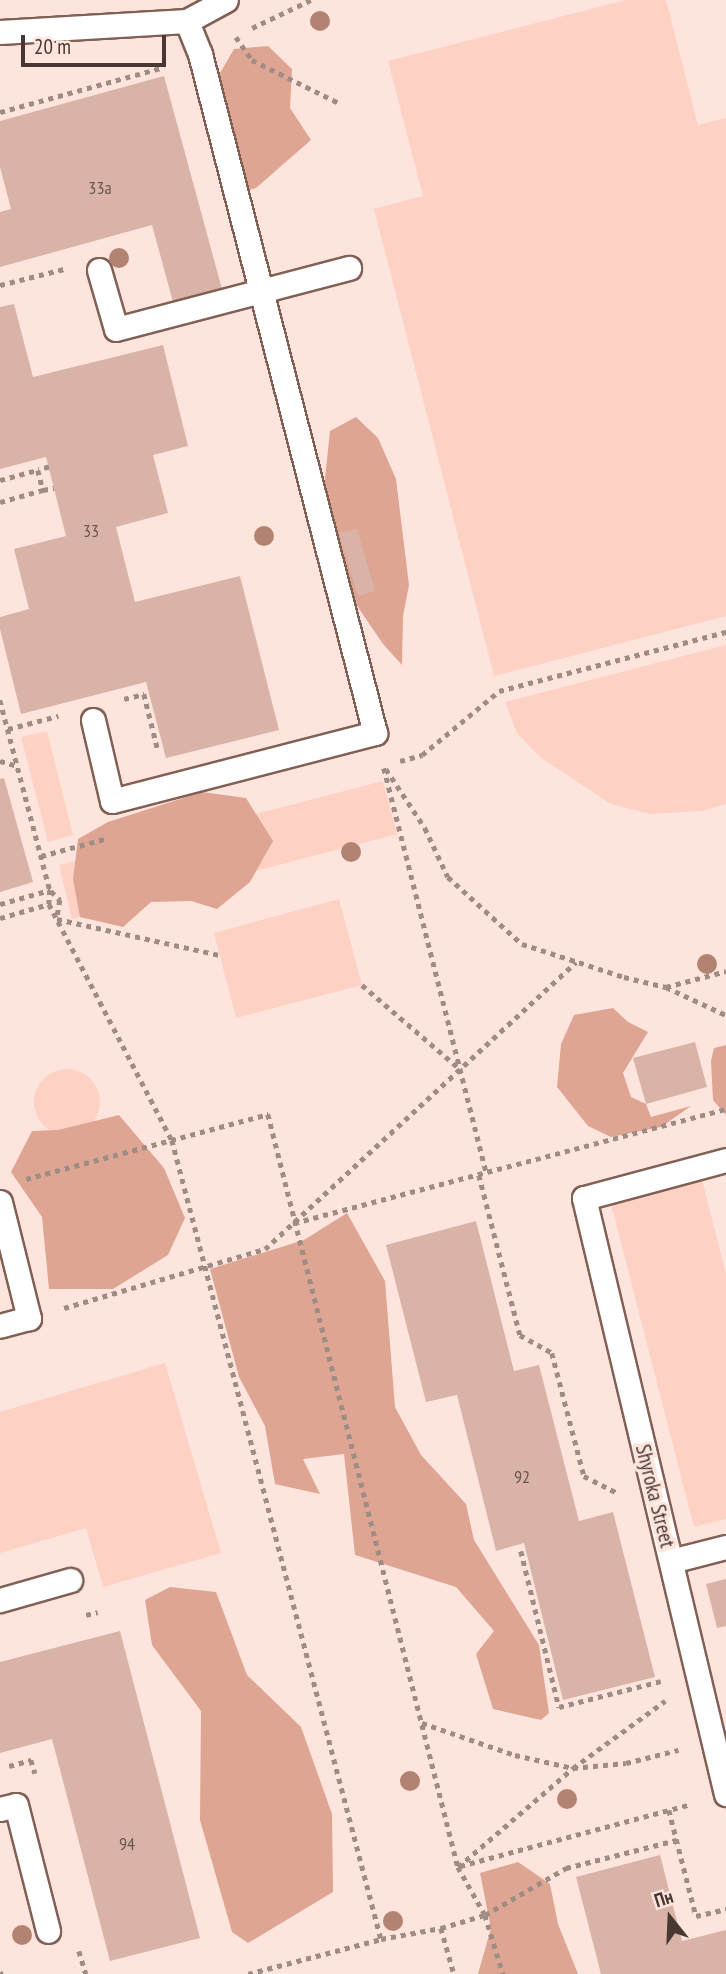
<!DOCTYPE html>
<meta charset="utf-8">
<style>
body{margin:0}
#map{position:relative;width:726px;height:1974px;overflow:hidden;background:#fde5dd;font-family:"PT Sans Narrow",sans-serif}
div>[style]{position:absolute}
.green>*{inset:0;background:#fdd1c3}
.round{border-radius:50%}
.forest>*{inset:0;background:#dea593}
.building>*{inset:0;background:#d9b3a7}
.path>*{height:4.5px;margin-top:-2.25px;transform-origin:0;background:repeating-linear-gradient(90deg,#9f8c85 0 5px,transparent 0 10px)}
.roads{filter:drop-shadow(2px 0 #816055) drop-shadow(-2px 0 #816055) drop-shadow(0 2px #816055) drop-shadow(0 -2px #816055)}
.lane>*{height:23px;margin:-11.5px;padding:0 11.5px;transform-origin:11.5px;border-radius:11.5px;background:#fff}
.trees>*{width:20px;height:20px;margin:-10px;border-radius:50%;background:#b38372}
span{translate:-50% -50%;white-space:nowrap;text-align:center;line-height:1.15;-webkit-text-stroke:7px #fde5dd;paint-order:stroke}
.number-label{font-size:18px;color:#6c5750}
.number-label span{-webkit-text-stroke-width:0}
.street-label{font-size:21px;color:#483833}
.north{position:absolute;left:635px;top:1883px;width:70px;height:70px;-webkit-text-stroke:5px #fde5dd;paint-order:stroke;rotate:342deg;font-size:19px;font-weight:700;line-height:28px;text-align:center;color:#483833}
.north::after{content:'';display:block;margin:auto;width:24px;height:32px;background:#483833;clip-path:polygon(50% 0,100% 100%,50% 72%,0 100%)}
.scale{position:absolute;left:21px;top:35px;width:145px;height:32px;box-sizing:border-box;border:4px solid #483833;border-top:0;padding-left:9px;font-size:21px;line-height:24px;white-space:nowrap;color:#483833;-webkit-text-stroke:5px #fde5dd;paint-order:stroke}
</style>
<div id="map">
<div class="green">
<div style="clip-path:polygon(626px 0,666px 0,698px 125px,726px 118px,726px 616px,494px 676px,374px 209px,423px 196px,388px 61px)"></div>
<div style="clip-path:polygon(726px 645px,726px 804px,702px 811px,651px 814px,611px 804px,540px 757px,517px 733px,505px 702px)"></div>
<div style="clip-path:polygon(47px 731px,73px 835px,48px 842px,21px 737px)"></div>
<div style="clip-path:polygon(383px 781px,397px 834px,72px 919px,59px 865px)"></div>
<div style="clip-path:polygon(339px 899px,362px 985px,236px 1018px,214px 933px)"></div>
<div class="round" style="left:34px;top:1069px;width:66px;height:66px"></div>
<div style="clip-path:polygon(702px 1180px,726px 1274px,726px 1519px,694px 1527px,611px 1204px)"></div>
<div style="clip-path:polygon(165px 1363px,221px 1553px,103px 1587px,86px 1528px,0 1553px,0 1412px)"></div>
</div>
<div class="forest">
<div style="clip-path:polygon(268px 46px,292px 69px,290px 108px,311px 140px,256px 188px,243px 192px,235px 165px,235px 136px,219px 95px,220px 73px,234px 49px)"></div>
<div style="clip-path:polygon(356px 417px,378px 438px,396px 479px,409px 585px,403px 616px,402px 665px,383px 644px,349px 594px,323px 497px,330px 431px)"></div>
<div style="clip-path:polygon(202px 792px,246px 798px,273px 841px,250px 882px,217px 909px,191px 901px,151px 902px,123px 927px,80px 917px,73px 879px,78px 839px,108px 822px)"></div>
<div style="clip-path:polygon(613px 1008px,628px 1022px,648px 1032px,623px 1073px,631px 1097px,646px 1104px,651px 1117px,691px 1106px,661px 1127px,611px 1137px,588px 1126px,557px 1087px,561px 1044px,574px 1015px)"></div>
<div style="clip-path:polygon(726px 1045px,726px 1115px,713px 1100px,711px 1061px,714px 1048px)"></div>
<div style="clip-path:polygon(119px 1115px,164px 1168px,185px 1218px,168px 1255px,113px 1289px,49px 1289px,42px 1217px,11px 1172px,32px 1131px,58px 1130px)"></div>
<div style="clip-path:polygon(347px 1213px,385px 1281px,395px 1407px,421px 1455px,466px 1504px,474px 1540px,539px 1645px,549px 1713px,541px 1720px,493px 1709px,476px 1654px,494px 1631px,456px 1587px,355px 1555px,344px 1454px,303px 1459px,320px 1494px,275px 1484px,265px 1426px,239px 1377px,210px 1269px,304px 1240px)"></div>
<div style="clip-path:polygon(170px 1587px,216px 1592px,247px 1675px,301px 1727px,332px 1814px,333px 1892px,248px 1943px,232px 1932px,200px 1820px,201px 1711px,152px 1645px,145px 1600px)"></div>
<div style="clip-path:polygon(518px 1862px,550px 1884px,558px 1924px,578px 1974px,478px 1974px,491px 1928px,480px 1873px)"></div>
</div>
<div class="building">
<div style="clip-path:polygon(164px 76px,222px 289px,173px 302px,152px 225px,0 267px,0 212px,11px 209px,0 167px,0 121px)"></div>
<div style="clip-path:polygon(14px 304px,33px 377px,163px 345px,188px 446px,153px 455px,168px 513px,116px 527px,135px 602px,240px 576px,279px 730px,166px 758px,146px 682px,21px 714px,0 629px,0 617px,29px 609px,14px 549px,66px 536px,46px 457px,0 469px,0 307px)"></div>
<div style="clip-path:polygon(357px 529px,375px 591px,358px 596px,339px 533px)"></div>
<div style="clip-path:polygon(4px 778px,33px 882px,0 892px,0 779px)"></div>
<div style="clip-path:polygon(695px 1042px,707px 1087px,646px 1104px,633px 1058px)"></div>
<div style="clip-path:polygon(476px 1221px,514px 1371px,539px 1365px,579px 1521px,613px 1512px,655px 1677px,563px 1700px,524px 1543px,496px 1551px,457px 1395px,426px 1402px,386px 1245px)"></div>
<div style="clip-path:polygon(726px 1579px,726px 1626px,717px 1628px,706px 1584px)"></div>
<div style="clip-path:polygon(120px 1631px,200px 1938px,110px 1961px,52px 1739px,0 1753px,0 1662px)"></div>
<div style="clip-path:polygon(660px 1855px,682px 1941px,726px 1930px,726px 1974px,601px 1974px,576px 1877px)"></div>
</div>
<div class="path">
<div style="left:252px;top:28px;width:65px;rotate:-25.4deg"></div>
<div style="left:236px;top:37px;width:28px;rotate:55deg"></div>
<div style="left:252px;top:60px;width:97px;rotate:26.3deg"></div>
<div style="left:0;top:112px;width:170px;rotate:-15.3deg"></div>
<div style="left:0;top:285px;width:66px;rotate:-14deg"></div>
<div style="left:49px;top:467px;width:11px;rotate:165deg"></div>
<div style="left:38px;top:470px;width:21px;rotate:76deg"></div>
<div style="left:43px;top:490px;width:11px;rotate:-10deg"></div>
<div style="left:0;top:480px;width:39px;rotate:-15deg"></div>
<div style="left:0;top:502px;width:45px;rotate:-15.6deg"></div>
<div style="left:124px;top:699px;width:21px;rotate:-14deg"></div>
<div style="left:144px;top:694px;width:58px;rotate:76deg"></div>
<div style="left:0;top:700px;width:196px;rotate:75.3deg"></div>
<div style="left:50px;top:890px;width:14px;rotate:94deg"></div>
<div style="left:49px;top:904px;width:266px;rotate:62.5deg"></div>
<div style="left:172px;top:1140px;width:826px;rotate:75.34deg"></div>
<div style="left:8px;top:729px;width:52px;rotate:-14.6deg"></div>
<div style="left:0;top:761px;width:18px;rotate:16deg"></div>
<div style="left:400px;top:761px;width:23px;rotate:-15deg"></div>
<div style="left:422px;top:755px;width:100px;rotate:-39.7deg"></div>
<div style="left:499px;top:691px;width:235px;rotate:-14.6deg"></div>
<div style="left:384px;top:768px;width:417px;rotate:75.8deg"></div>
<div style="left:386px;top:769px;width:71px;rotate:56.5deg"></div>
<div style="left:425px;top:828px;width:54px;rotate:64.9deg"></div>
<div style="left:448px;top:877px;width:100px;rotate:42.2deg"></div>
<div style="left:522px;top:944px;width:107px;rotate:17.9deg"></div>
<div style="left:624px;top:977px;width:43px;rotate:13.4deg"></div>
<div style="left:666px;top:987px;width:62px;rotate:-14.9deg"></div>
<div style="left:41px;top:856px;width:69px;rotate:-15deg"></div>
<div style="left:51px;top:891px;width:13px;rotate:45deg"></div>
<div style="left:60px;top:900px;width:19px;rotate:99deg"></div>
<div style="left:57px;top:919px;width:167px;rotate:12.5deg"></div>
<div style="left:0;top:904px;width:52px;rotate:-15.6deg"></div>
<div style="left:0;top:918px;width:51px;rotate:-15.9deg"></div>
<div style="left:362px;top:985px;width:129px;rotate:40.6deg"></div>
<div style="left:666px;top:987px;width:66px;rotate:25deg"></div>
<div style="left:479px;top:1175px;width:165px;rotate:75.6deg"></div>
<div style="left:520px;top:1335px;width:37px;rotate:29deg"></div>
<div style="left:552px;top:1353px;width:127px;rotate:75.4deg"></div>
<div style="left:584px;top:1476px;width:37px;rotate:27deg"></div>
<div style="left:26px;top:1179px;width:251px;rotate:-15deg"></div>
<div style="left:268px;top:1114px;width:777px;rotate:75.84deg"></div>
<div style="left:458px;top:1867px;width:55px;rotate:60.6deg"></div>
<div style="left:485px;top:1915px;width:62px;rotate:73deg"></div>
<div style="left:294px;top:1223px;width:447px;rotate:-14.8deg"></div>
<div style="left:64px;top:1308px;width:209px;rotate:-16.4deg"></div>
<div style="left:265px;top:1249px;width:423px;rotate:-42.7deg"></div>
<div style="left:521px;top:1551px;width:161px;rotate:76.3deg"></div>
<div style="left:559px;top:1707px;width:105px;rotate:-14.3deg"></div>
<div style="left:86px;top:1615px;width:12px;rotate:-14deg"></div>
<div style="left:422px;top:1723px;width:98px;rotate:19deg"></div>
<div style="left:515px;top:1755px;width:59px;rotate:12.6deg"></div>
<div style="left:573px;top:1768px;width:53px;rotate:-5.4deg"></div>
<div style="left:626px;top:1763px;width:54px;rotate:-14deg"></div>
<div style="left:9px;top:1766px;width:23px;rotate:-15deg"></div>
<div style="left:31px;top:1760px;width:14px;rotate:73deg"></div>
<div style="left:669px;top:1810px;width:109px;rotate:75.7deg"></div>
<div style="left:696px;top:1916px;width:31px;rotate:-13deg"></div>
<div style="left:460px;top:1866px;width:239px;rotate:-15deg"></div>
<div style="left:458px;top:1867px;width:152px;rotate:-40.7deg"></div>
<div style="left:573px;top:1768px;width:114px;rotate:-36.1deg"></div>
<div style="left:441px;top:1928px;width:46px;rotate:-16.5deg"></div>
<div style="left:485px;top:1915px;width:94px;rotate:-30.1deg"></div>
<div style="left:566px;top:1868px;width:114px;rotate:-14.2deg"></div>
<div style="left:79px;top:1951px;width:24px;rotate:73deg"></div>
<div style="left:0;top:1973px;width:3px;rotate:18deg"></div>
<div style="left:248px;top:1974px;width:138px;rotate:-14.7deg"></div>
<div style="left:381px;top:1939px;width:61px;rotate:-10.4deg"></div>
<div style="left:441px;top:1928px;width:48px;rotate:74.2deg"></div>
</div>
<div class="roads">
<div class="lane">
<div style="left:0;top:32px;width:187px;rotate:-3.4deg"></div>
<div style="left:187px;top:21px;width:44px;rotate:-28.3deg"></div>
<div style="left:99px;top:270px;width:61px;rotate:73.9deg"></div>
<div style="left:116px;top:329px;width:241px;rotate:-14.7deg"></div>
<div style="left:93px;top:720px;width:83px;rotate:76.8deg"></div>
<div style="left:112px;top:801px;width:272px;rotate:-14.5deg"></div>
<div style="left:375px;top:733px;width:701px;rotate:-104.45deg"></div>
<div style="left:200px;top:54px;width:35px;rotate:-112deg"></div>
<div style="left:726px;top:1160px;width:147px;rotate:165deg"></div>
<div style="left:584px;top:1198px;width:613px;rotate:76.6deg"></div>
<div style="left:0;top:1202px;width:120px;rotate:76deg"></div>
<div style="left:29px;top:1318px;width:30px;rotate:165deg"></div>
<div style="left:671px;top:1561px;width:57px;rotate:-14.3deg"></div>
<div style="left:0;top:1600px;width:73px;rotate:-15.9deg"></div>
<div style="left:0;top:1809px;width:16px;rotate:-14deg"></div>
<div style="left:16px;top:1805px;width:130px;rotate:75.7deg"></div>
</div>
</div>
<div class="trees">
<div style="left:320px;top:21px"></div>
<div style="left:119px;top:258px"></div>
<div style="left:264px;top:536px"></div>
<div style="left:351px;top:852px"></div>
<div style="left:707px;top:964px"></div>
<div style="left:410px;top:1781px"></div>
<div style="left:567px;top:1799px"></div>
<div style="left:393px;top:1921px"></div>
<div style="left:22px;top:1935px"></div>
</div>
<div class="number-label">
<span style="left:100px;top:188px">33а</span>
<span style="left:91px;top:531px">33</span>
<span style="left:522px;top:1477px">92</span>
<span style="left:127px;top:1844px">94</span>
</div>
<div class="street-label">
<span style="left:655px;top:1496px;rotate:76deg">Shyroka Street</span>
</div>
<div class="north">Пн</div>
<div class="scale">20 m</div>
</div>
